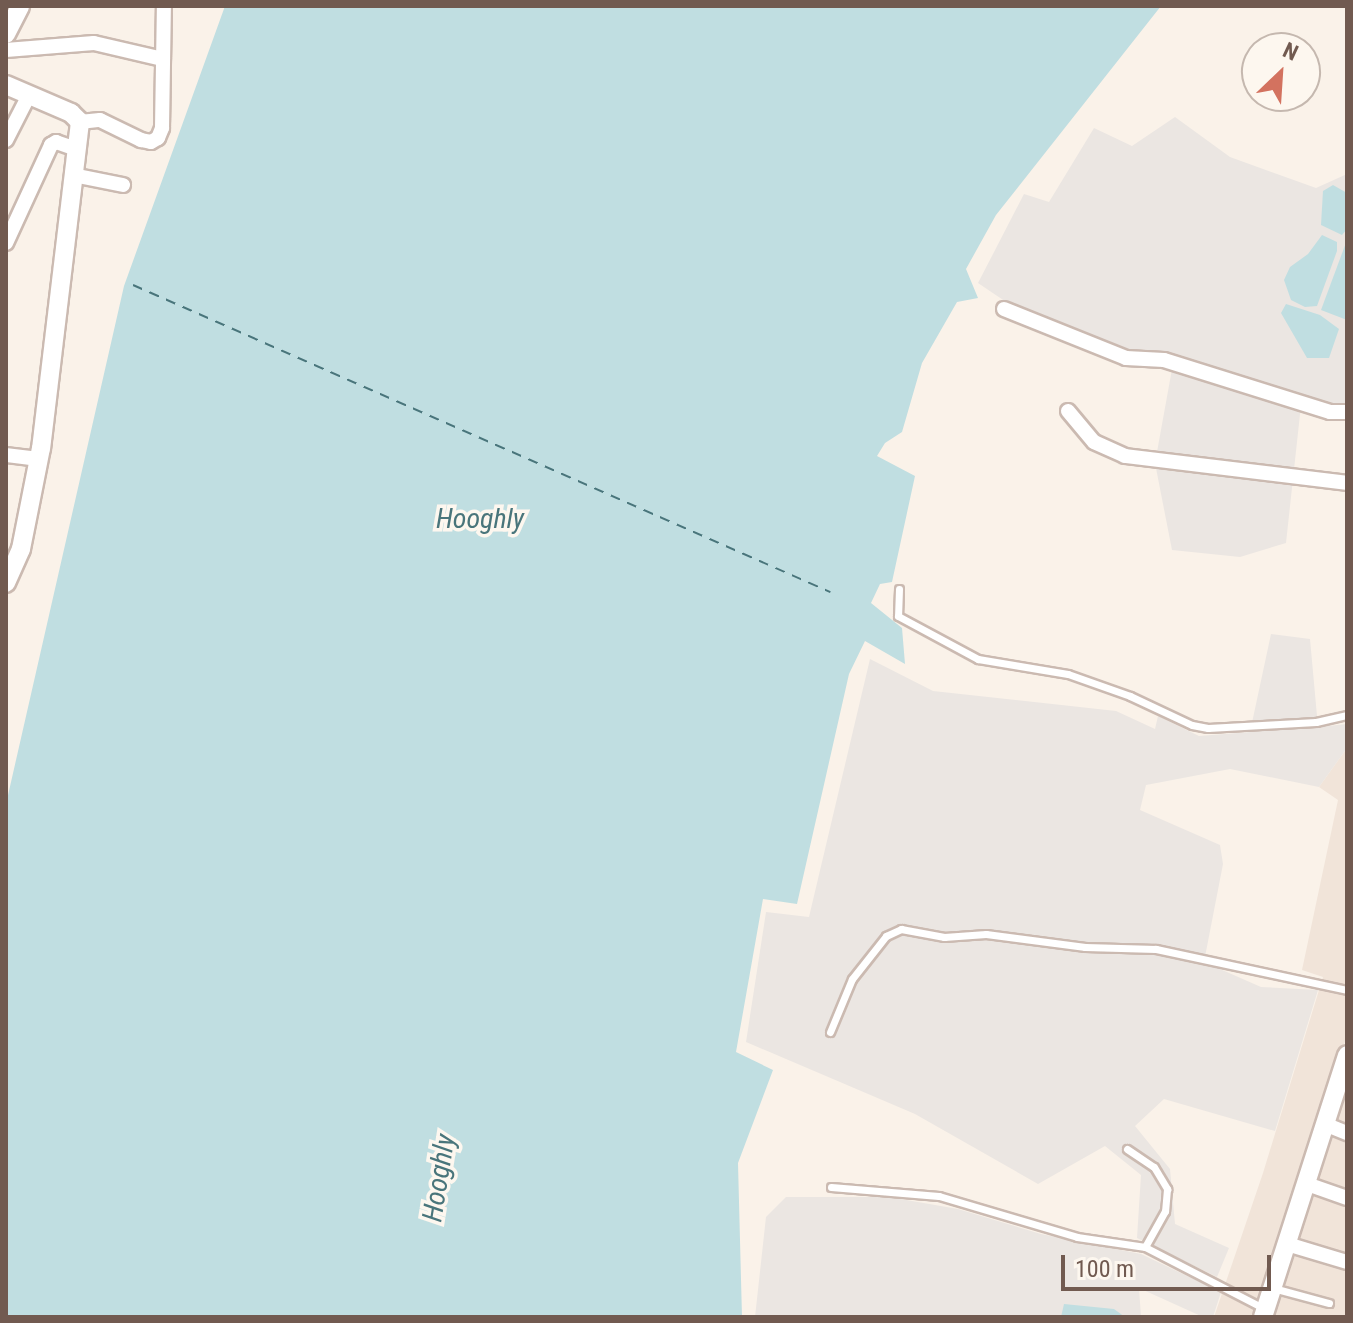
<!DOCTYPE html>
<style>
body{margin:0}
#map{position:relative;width:1353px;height:1323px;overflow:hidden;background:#faf2e9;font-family:"Roboto Condensed",sans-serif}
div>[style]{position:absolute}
.residential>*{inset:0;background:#f1e4d9}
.industrial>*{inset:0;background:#ebe6e2}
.water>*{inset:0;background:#c0dee1}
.ferry>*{height:2px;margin-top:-1px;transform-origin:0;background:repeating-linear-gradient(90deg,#49757b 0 10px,transparent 0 18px)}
.roads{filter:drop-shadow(2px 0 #cbbab1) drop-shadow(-2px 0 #cbbab1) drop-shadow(0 2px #cbbab1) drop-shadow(0 -2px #cbbab1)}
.lane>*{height:7px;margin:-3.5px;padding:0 3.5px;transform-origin:3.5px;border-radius:3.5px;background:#fff}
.street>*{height:14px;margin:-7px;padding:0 7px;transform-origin:7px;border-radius:7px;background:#fff}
.secondary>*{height:18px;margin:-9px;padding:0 9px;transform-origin:9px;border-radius:9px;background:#fff}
span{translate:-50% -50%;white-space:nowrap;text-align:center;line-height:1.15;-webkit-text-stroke:7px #fdf7ef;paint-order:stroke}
.water-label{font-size:28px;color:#49757b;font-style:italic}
.frame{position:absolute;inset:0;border:8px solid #715a50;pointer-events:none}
.north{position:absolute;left:1241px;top:32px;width:80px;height:80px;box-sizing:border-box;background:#fdf7ef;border:2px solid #c5b8af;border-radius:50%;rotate:25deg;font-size:22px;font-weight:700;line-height:32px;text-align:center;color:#715a50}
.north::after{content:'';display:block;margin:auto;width:28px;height:36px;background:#d3725f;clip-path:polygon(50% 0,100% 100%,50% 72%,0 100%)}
.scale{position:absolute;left:1061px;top:1255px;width:210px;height:36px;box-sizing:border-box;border:4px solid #715a50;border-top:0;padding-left:10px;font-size:24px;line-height:28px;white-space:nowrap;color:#715a50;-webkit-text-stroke:6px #fdf7ef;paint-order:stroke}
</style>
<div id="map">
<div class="residential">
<div style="clip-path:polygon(1347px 748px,1347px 1035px,1255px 1317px,1214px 1317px,1263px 1173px,1323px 977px,1302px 970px,1338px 800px,1319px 787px)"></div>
<div style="clip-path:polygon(1347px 1068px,1347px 1317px,1268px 1317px)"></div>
</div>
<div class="industrial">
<div style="clip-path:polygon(1175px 117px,1230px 157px,1316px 188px,1347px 174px,1347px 405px,1335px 408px,1302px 396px,1286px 543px,1240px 557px,1172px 550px,1155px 463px,1174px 358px,1123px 352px,1018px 310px,978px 283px,1024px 194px,1049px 202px,1094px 128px,1132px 146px)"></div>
<div style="clip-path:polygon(1271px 634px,1310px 639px,1318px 727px,1347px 724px,1347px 748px,1319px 787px,1230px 769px,1146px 785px,1140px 810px,1220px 845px,1223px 864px,1204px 962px,1261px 987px,1318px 990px,1275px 1131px,1164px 1099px,1135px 1126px,1170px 1169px,1175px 1224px,1229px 1248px,1217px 1277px,1137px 1238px,1141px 1175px,1105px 1146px,1038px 1184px,915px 1114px,746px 1042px,766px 912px,809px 917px,870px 659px,933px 691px,1116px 711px,1155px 729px,1158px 716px,1199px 736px,1250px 732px)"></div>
<div style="clip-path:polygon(786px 1197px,889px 1197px,958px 1209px,1041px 1234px,1141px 1254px,1221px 1292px,1213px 1317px,1203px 1317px,1139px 1288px,1141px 1317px,755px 1317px,766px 1217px)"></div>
</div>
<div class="water">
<div style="clip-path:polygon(225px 6px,1161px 6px,996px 215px,966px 269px,978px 298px,957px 302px,922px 363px,902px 432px,885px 443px,877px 456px,915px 476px,892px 582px,880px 584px,871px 603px,902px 628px,905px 664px,865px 641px,849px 674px,797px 904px,763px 899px,736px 1052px,773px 1070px,738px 1163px,742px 1317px,6px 1317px,6px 804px,124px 286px)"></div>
<div style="clip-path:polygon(1333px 185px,1347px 193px,1347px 229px,1342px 235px,1321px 225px,1323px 191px)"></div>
<div style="clip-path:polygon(1322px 235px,1337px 242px,1337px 251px,1317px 306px,1305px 307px,1291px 300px,1284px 280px,1290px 267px,1308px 254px)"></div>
<div style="clip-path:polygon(1347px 240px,1347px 320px,1321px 310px)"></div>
<div style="clip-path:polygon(1286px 304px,1320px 315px,1339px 329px,1329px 358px,1307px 358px,1281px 313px)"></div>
<div style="clip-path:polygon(1064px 1304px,1114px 1309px,1125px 1317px,1061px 1317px)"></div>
</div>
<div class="ferry">
<div style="left:133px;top:285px;width:762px;rotate:23.77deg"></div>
</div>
<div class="roads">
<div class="lane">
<div style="left:899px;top:589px;width:27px;rotate:92deg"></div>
<div style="left:898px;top:616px;width:91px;rotate:28.3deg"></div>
<div style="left:978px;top:659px;width:91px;rotate:9.5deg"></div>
<div style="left:1068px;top:674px;width:66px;rotate:19.5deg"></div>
<div style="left:1130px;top:696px;width:68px;rotate:25.1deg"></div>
<div style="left:1192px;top:725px;width:16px;rotate:11deg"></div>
<div style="left:1208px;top:728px;width:108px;rotate:-3.2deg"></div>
<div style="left:1316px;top:722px;width:32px;rotate:-13deg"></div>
<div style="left:830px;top:1032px;width:57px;rotate:-67.5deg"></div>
<div style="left:852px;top:979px;width:55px;rotate:-51.7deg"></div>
<div style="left:886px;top:936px;width:17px;rotate:-25deg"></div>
<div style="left:901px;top:929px;width:44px;rotate:10.5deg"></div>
<div style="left:944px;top:937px;width:42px;rotate:-4.1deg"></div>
<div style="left:986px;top:934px;width:100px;rotate:7.5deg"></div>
<div style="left:1085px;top:947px;width:71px;rotate:1.6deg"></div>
<div style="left:1156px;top:949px;width:195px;rotate:12.1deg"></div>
<div style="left:1127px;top:1149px;width:32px;rotate:34deg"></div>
<div style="left:1154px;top:1167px;width:26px;rotate:59deg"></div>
<div style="left:1167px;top:1189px;width:22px;rotate:95deg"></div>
<div style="left:1165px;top:1211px;width:41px;rotate:119.1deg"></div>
<div style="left:831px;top:1187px;width:108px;rotate:4.8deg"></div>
<div style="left:939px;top:1196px;width:144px;rotate:16.5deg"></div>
<div style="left:1077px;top:1237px;width:69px;rotate:8.4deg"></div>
<div style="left:1145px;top:1247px;width:133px;rotate:27.3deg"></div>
<div style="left:1273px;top:1288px;width:58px;rotate:15deg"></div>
</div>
<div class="street">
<div style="left:6px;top:50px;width:88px;rotate:-4.5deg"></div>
<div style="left:94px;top:43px;width:71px;rotate:13.1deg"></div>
<div style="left:80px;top:122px;width:20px;rotate:-6deg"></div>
<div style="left:100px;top:120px;width:46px;rotate:26deg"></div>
<div style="left:141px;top:140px;width:10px;rotate:11deg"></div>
<div style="left:151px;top:142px;width:8px;rotate:-30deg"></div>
<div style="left:158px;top:138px;width:11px;rotate:-68deg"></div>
<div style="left:162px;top:128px;width:122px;rotate:-89.1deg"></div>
<div style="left:6px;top:140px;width:51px;rotate:-62.9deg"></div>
<div style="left:73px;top:175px;width:51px;rotate:11.3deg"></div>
<div style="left:6px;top:243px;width:108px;rotate:-65.3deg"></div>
<div style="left:51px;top:145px;width:6px;rotate:-31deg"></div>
<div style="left:56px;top:142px;width:21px;rotate:19deg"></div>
<div style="left:1004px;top:309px;width:131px;rotate:21.9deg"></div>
<div style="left:1126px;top:358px;width:38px;rotate:3deg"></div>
<div style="left:1164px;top:360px;width:174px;rotate:17.4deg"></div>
<div style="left:1330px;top:412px;width:17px"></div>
<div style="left:1068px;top:411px;width:40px;rotate:50deg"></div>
<div style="left:1094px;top:442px;width:34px;rotate:24deg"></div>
<div style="left:1125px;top:456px;width:224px;rotate:6.9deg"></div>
<div style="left:6px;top:455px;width:32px;rotate:7deg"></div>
<div style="left:1327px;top:1125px;width:22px;rotate:22deg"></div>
<div style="left:1307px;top:1184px;width:42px;rotate:19.3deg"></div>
<div style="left:1287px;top:1244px;width:63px;rotate:16.7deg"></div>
</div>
<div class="secondary">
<div style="left:6px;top:34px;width:31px;rotate:-63deg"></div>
<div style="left:6px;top:85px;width:71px;rotate:23.3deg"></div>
<div style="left:71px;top:113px;width:13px;rotate:45deg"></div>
<div style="left:80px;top:122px;width:328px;rotate:96.8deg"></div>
<div style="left:41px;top:448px;width:103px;rotate:101.2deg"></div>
<div style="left:21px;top:549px;width:37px;rotate:114deg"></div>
<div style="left:1263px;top:1317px;width:275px;rotate:-72.2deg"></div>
</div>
</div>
<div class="water-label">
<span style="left:480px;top:519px">Hooghly</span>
<span style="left:439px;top:1178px;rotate:-81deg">Hooghly</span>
</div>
<div class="frame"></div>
<div class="north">N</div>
<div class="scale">100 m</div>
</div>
